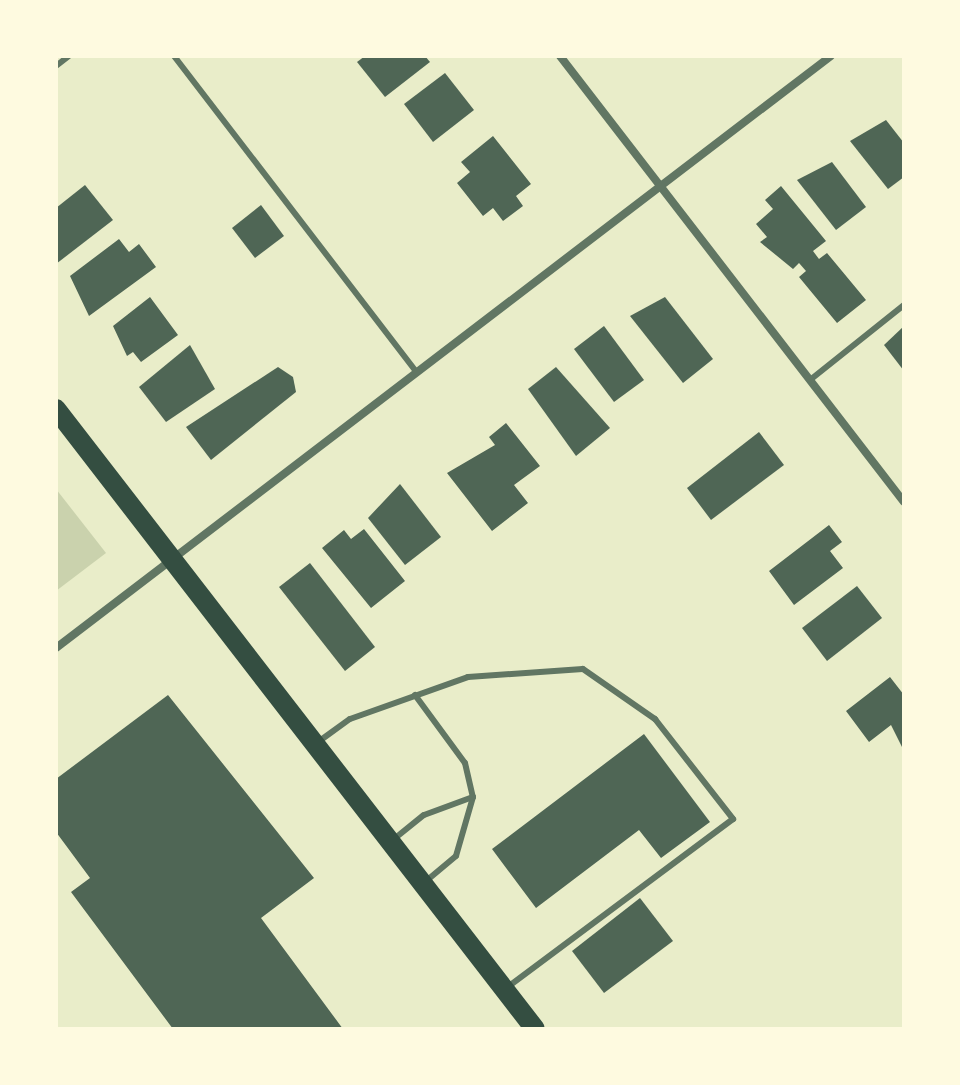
<!DOCTYPE html>
<style>
body{margin:0}
#map{position:relative;width:960px;height:1085px;overflow:hidden;background:#e9edc9;font-family:"Asap Condensed",sans-serif}
div>[style]{position:absolute}
.green>*{inset:0;background:#cad2ad}
.building>*{inset:0;background:#4f6655}
.service>*{height:6px;margin:-3px;padding:0 3px;transform-origin:3px;border-radius:3px;background:#617663}
.minor>*{height:8px;margin:-4px;padding:0 4px;transform-origin:4px;border-radius:4px;background:#617663}
.primary>*{height:20px;margin:-10px;padding:0 10px;transform-origin:10px;border-radius:10px;background:#344e41}
span{translate:-50% -50%;white-space:nowrap;text-align:center;line-height:1.15;-webkit-text-stroke:8px #fefae0;paint-order:stroke}
.frame{position:absolute;inset:0;border:58px solid #fefae0;pointer-events:none}
</style>
<div id="map">
<div class="green">
<div style="clip-path:polygon(56px 489px,106px 553px,56px 591px)"></div>
</div>
<div class="building">
<div style="clip-path:polygon(365px 56px,425px 56px,430px 62px,385px 97px,357px 62px)"></div>
<div style="clip-path:polygon(445px 73px,474px 110px,433px 142px,404px 104px)"></div>
<div style="clip-path:polygon(886px 120px,904px 143px,904px 177px,888px 189px,850px 141px)"></div>
<div style="clip-path:polygon(493px 136px,531px 184px,516px 196px,523px 206px,503px 221px,493px 208px,483px 216px,457px 183px,470px 172px,461px 162px)"></div>
<div style="clip-path:polygon(832px 162px,866px 207px,836px 230px,797px 180px)"></div>
<div style="clip-path:polygon(85px 185px,113px 220px,56px 264px,56px 208px)"></div>
<div style="clip-path:polygon(781px 186px,826px 241px,813px 251px,819px 259px,827px 253px,866px 300px,837px 323px,799px 277px,806px 271px,799px 263px,793px 269px,760px 242px,767px 237px,756px 224px,773px 209px,765px 200px)"></div>
<div style="clip-path:polygon(261px 205px,284px 236px,255px 258px,232px 228px)"></div>
<div style="clip-path:polygon(119px 239px,129px 252px,139px 244px,156px 267px,89px 316px,70px 276px)"></div>
<div style="clip-path:polygon(150px 297px,178px 335px,141px 362px,133px 352px,127px 356px,113px 326px)"></div>
<div style="clip-path:polygon(665px 297px,713px 359px,683px 383px,630px 316px)"></div>
<div style="clip-path:polygon(604px 326px,644px 380px,614px 402px,574px 349px)"></div>
<div style="clip-path:polygon(904px 326px,904px 371px,884px 345px)"></div>
<div style="clip-path:polygon(190px 345px,215px 389px,166px 422px,139px 387px)"></div>
<div style="clip-path:polygon(278px 367px,293px 377px,296px 392px,211px 460px,186px 427px)"></div>
<div style="clip-path:polygon(556px 367px,610px 428px,576px 456px,528px 389px)"></div>
<div style="clip-path:polygon(506px 423px,540px 466px,514px 485px,528px 503px,492px 531px,447px 473px,495px 445px,489px 437px)"></div>
<div style="clip-path:polygon(759px 432px,784px 465px,711px 520px,687px 488px)"></div>
<div style="clip-path:polygon(400px 484px,441px 537px,405px 565px,368px 518px)"></div>
<div style="clip-path:polygon(829px 525px,842px 542px,830px 551px,843px 568px,794px 605px,769px 571px)"></div>
<div style="clip-path:polygon(364px 529px,405px 581px,371px 608px,322px 548px,344px 530px,351px 539px)"></div>
<div style="clip-path:polygon(310px 563px,375px 647px,345px 671px,279px 587px)"></div>
<div style="clip-path:polygon(857px 586px,882px 618px,827px 661px,802px 628px)"></div>
<div style="clip-path:polygon(890px 677px,904px 695px,904px 751px,891px 725px,869px 742px,846px 711px)"></div>
<div style="clip-path:polygon(168px 695px,314px 878px,261px 918px,343px 1029px,173px 1029px,71px 892px,90px 878px,56px 832px,56px 779px)"></div>
<div style="clip-path:polygon(644px 734px,710px 822px,661px 858px,639px 830px,536px 908px,492px 849px)"></div>
<div style="clip-path:polygon(640px 898px,673px 941px,604px 993px,572px 951px)"></div>
</div>
<div class="service">
<div style="left:174px;top:56px;width:397px;rotate:52.5deg"></div>
<div style="left:56px;top:66px;width:16px;rotate:-38deg"></div>
<div style="left:810px;top:380px;width:120px;rotate:-38.6deg"></div>
<div style="left:415px;top:695px;width:84px;rotate:53.7deg"></div>
<div style="left:465px;top:763px;width:35px;rotate:77deg"></div>
<div style="left:473px;top:797px;width:61px;rotate:106.1deg"></div>
<div style="left:456px;top:856px;width:39px;rotate:140deg"></div>
<div style="left:318px;top:742px;width:39px;rotate:-36deg"></div>
<div style="left:350px;top:719px;width:125px;rotate:-19.6deg"></div>
<div style="left:468px;top:677px;width:115px;rotate:-4deg"></div>
<div style="left:583px;top:669px;width:88px;rotate:34.8deg"></div>
<div style="left:655px;top:719px;width:127px;rotate:52deg"></div>
<div style="left:733px;top:819px;width:283px;rotate:143.3deg"></div>
<div style="left:394px;top:839px;width:38px;rotate:-39deg"></div>
<div style="left:424px;top:815px;width:52px;rotate:-20.2deg"></div>
</div>
<div class="minor">
<div style="left:560px;top:56px;width:563px;rotate:52.36deg"></div>
<div style="left:56px;top:648px;width:975px;rotate:-37.38deg"></div>
</div>
<div class="primary">
<div style="left:56px;top:409px;width:783px;rotate:52.31deg"></div>
</div>
<div class="frame"></div>
</div>
